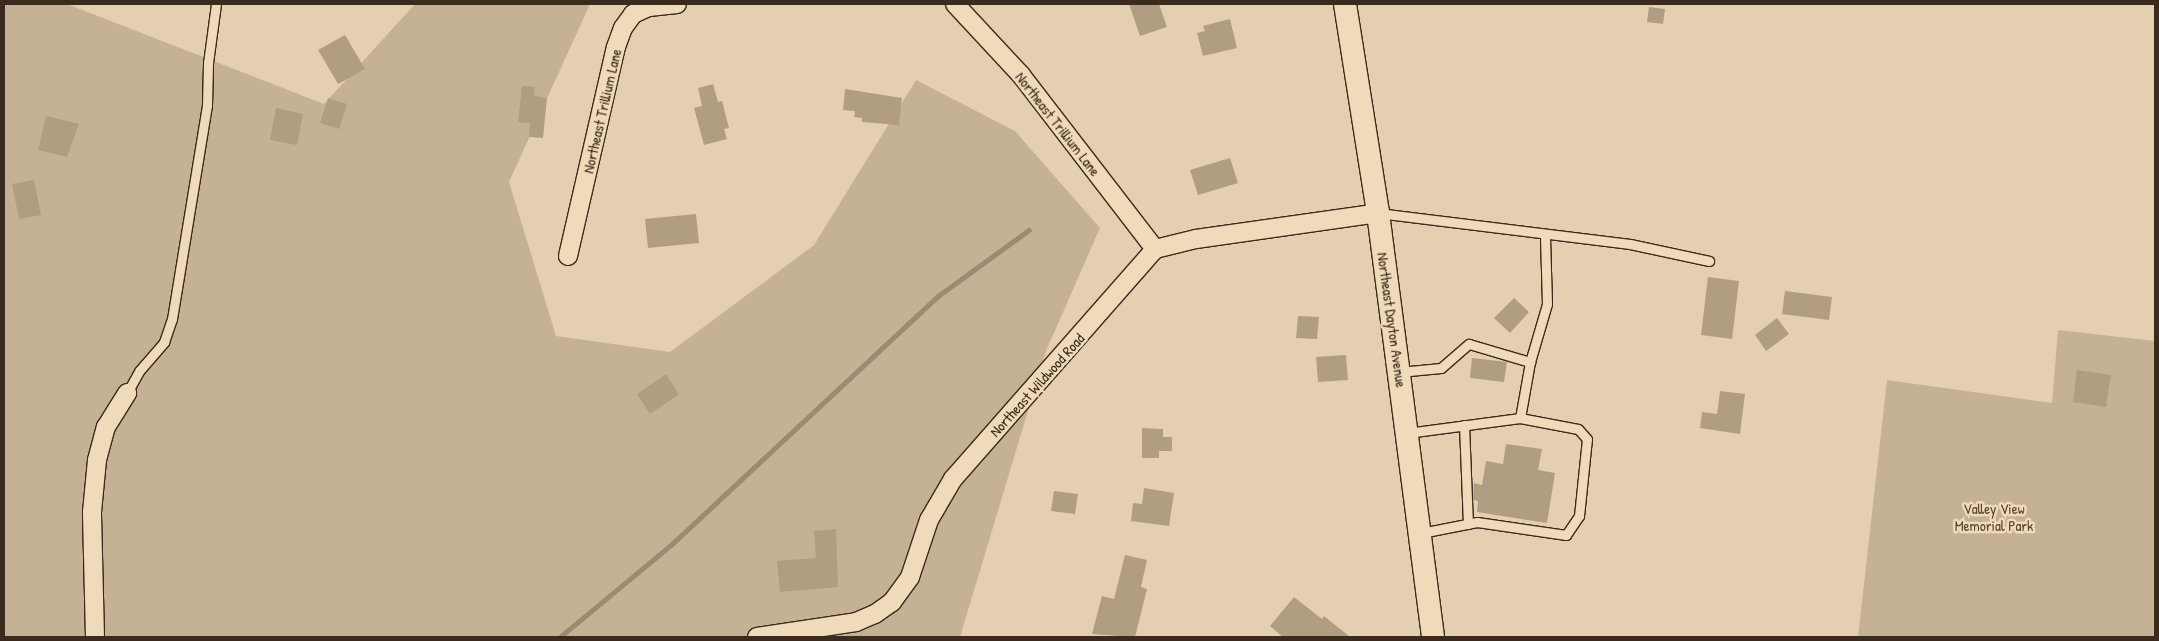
<!DOCTYPE html>
<style>
body{margin:0}
#map{position:relative;width:2159px;height:641px;overflow:hidden;background:#e4d0b0;font-family:"Patrick Hand",sans-serif}
div>[style]{position:absolute}
.green>*{inset:0;background:#c5b295}
.stream>*{height:4.5px;margin:-2.25px;padding:0 2.25px;transform-origin:2.25px;border-radius:2.25px;background:#9d8a72}
.building>*{inset:0;background:#b09d82}
.roads{filter:drop-shadow(1px 0 #3b2a1e) drop-shadow(-1px 0 #3b2a1e) drop-shadow(0 1px #3b2a1e) drop-shadow(0 -1px #3b2a1e)}
.service>*{height:9px;margin:-4.5px;padding:0 4.5px;transform-origin:4.5px;border-radius:4.5px;background:#efdbb9}
.minor>*{height:18px;margin:-9px;padding:0 9px;transform-origin:9px;border-radius:9px;background:#efdbb9}
.tertiary>*{height:22px;margin:-11px;padding:0 11px;transform-origin:11px;border-radius:11px;background:#efdbb9}
span{translate:-50% -50%;white-space:nowrap;text-align:center;line-height:1.15;-webkit-text-stroke:5px #efdbb9;paint-order:stroke}
.street-label{font-size:15px;color:#3b2a1e}
.park-label{font-size:15px;color:#574536}
.frame{position:absolute;inset:0;border:5px solid #3b2a1e;pointer-events:none}
</style>
<div id="map">
<div class="green">
<div style="clip-path:polygon(4px 4px,67px 4px,324px 104px,415px 4px,590px 4px,509px 182px,556px 336px,670px 352px,814px 245px,916px 80px,1015px 131px,1100px 228px,1046px 351px,960px 637px,4px 637px)"></div>
<div style="clip-path:polygon(2058px 330px,2155px 341px,2155px 637px,1858px 637px,1887px 380px,2052px 403px)"></div>
</div>
<div class="stream">
<div style="left:560px;top:637px;width:146px;rotate:-39.7deg"></div>
<div style="left:672px;top:544px;width:364px;rotate:-43deg"></div>
<div style="left:938px;top:296px;width:112px;rotate:-36deg"></div>
</div>
<div class="building">
<div style="clip-path:polygon(1129px 4px,1159px 4px,1167px 27px,1140px 36px)"></div>
<div style="clip-path:polygon(1649px 7px,1665px 9px,1663px 24px,1647px 22px)"></div>
<div style="clip-path:polygon(1230px 19px,1237px 48px,1203px 56px,1197px 33px,1205px 31px,1203px 26px)"></div>
<div style="clip-path:polygon(345px 35px,365px 69px,338px 84px,318px 50px)"></div>
<div style="clip-path:polygon(713px 84px,718px 102px,722px 101px,729px 128px,724px 129px,727px 139px,704px 145px,694px 108px,702px 106px,698px 88px)"></div>
<div style="clip-path:polygon(522px 86px,535px 87px,534px 96px,547px 98px,543px 138px,529px 137px,530px 123px,518px 122px)"></div>
<div style="clip-path:polygon(845px 89px,902px 98px,899px 125px,862px 122px,862px 118px,854px 117px,855px 111px,843px 110px)"></div>
<div style="clip-path:polygon(328px 98px,347px 104px,339px 129px,320px 123px)"></div>
<div style="clip-path:polygon(276px 108px,303px 114px,297px 145px,270px 140px)"></div>
<div style="clip-path:polygon(46px 116px,79px 124px,67px 157px,38px 150px)"></div>
<div style="clip-path:polygon(1230px 158px,1238px 183px,1198px 195px,1190px 170px)"></div>
<div style="clip-path:polygon(34px 180px,41px 215px,19px 219px,12px 184px)"></div>
<div style="clip-path:polygon(696px 214px,699px 243px,648px 248px,645px 219px)"></div>
<div style="clip-path:polygon(1708px 277px,1739px 281px,1732px 339px,1701px 335px)"></div>
<div style="clip-path:polygon(1785px 291px,1832px 297px,1829px 320px,1782px 314px)"></div>
<div style="clip-path:polygon(1514px 298px,1529px 312px,1510px 333px,1494px 318px)"></div>
<div style="clip-path:polygon(1298px 316px,1319px 317px,1317px 339px,1296px 338px)"></div>
<div style="clip-path:polygon(1777px 318px,1789px 334px,1766px 351px,1755px 335px)"></div>
<div style="clip-path:polygon(1346px 355px,1348px 380px,1318px 382px,1316px 357px)"></div>
<div style="clip-path:polygon(1472px 358px,1507px 362px,1504px 382px,1470px 378px)"></div>
<div style="clip-path:polygon(2077px 370px,2111px 375px,2106px 407px,2073px 402px)"></div>
<div style="clip-path:polygon(666px 374px,679px 394px,650px 414px,637px 394px)"></div>
<div style="clip-path:polygon(1720px 391px,1745px 394px,1740px 434px,1700px 428px,1702px 412px,1717px 414px)"></div>
<div style="clip-path:polygon(1142px 428px,1163px 429px,1163px 437px,1172px 437px,1172px 451px,1159px 451px,1159px 458px,1142px 458px)"></div>
<div style="clip-path:polygon(1506px 444px,1542px 449px,1538px 470px,1555px 473px,1547px 523px,1477px 512px,1478px 501px,1473px 500px,1474px 483px,1482px 485px,1486px 461px,1503px 464px)"></div>
<div style="clip-path:polygon(1144px 488px,1174px 493px,1169px 526px,1131px 521px,1133px 503px,1142px 504px)"></div>
<div style="clip-path:polygon(1054px 491px,1078px 494px,1075px 514px,1051px 511px)"></div>
<div style="clip-path:polygon(836px 529px,838px 587px,780px 592px,777px 561px,816px 558px,814px 531px)"></div>
<div style="clip-path:polygon(1125px 555px,1147px 560px,1141px 587px,1147px 589px,1135px 637px,1092px 634px,1102px 596px,1114px 599px)"></div>
<div style="clip-path:polygon(1294px 597px,1322px 619px,1324px 616px,1350px 637px,1283px 637px,1270px 626px)"></div>
</div>
<div class="roads">
<div class="service">
<div style="left:1378px;top:213px;width:254px;rotate:7deg"></div>
<div style="left:1630px;top:244px;width:81px;rotate:12.1deg"></div>
<div style="left:1530px;top:362px;width:60px;rotate:-73.7deg"></div>
<div style="left:1547px;top:304px;width:69px;rotate:-91.7deg"></div>
<div style="left:1399px;top:372px;width:42px;rotate:-5.4deg"></div>
<div style="left:1441px;top:368px;width:37px;rotate:-41deg"></div>
<div style="left:1469px;top:344px;width:64px;rotate:16.4deg"></div>
<div style="left:1530px;top:362px;width:57px;rotate:100.1deg"></div>
<div style="left:1520px;top:418px;width:114px;rotate:172.4deg"></div>
<div style="left:127px;top:393px;width:26px;rotate:-61deg"></div>
<div style="left:140px;top:370px;width:37px;rotate:-49deg"></div>
<div style="left:164px;top:342px;width:24px;rotate:-71deg"></div>
<div style="left:172px;top:319px;width:217px;rotate:-80.7deg"></div>
<div style="left:207px;top:105px;width:42px;rotate:-88.6deg"></div>
<div style="left:208px;top:63px;width:60px;rotate:-82.3deg"></div>
<div style="left:1464px;top:425px;width:99px;rotate:87.7deg"></div>
<div style="left:1421px;top:533px;width:57px;rotate:-11.1deg"></div>
<div style="left:1477px;top:522px;width:90px;rotate:8.3deg"></div>
<div style="left:1566px;top:535px;width:23px;rotate:-56deg"></div>
<div style="left:1579px;top:516px;width:77px;rotate:-84.1deg"></div>
<div style="left:1587px;top:439px;width:13px;rotate:-132deg"></div>
<div style="left:1578px;top:429px;width:59px;rotate:-169.3deg"></div>
</div>
<div class="minor">
<div style="left:955px;top:4px;width:97px;rotate:47.1deg"></div>
<div style="left:1021px;top:75px;width:220px;rotate:52.4deg"></div>
<div style="left:568px;top:256px;width:214px;rotate:-77.1deg"></div>
<div style="left:616px;top:47px;width:20px;rotate:-70deg"></div>
<div style="left:623px;top:28px;width:17px;rotate:-54deg"></div>
<div style="left:633px;top:14px;width:17px;rotate:-24deg"></div>
<div style="left:649px;top:7px;width:28px;rotate:-6deg"></div>
<div style="left:95px;top:637px;width:125px;rotate:-91.4deg"></div>
<div style="left:92px;top:512px;width:52px;rotate:-84.5deg"></div>
<div style="left:97px;top:460px;width:34px;rotate:-75deg"></div>
<div style="left:106px;top:427px;width:40px;rotate:-58deg"></div>
<div style="left:757px;top:637px;width:100px;rotate:-8.6deg"></div>
<div style="left:856px;top:622px;width:21px;rotate:-23deg"></div>
<div style="left:875px;top:614px;width:21px;rotate:-35deg"></div>
<div style="left:892px;top:602px;width:31px;rotate:-54deg"></div>
<div style="left:910px;top:577px;width:60px;rotate:-71.6deg"></div>
<div style="left:929px;top:520px;width:48px;rotate:-59.7deg"></div>
<div style="left:953px;top:479px;width:306px;rotate:-48.7deg"></div>
<div style="left:1155px;top:249px;width:42px;rotate:-13.7deg"></div>
<div style="left:1196px;top:239px;width:184px;rotate:-8.1deg"></div>
</div>
<div class="tertiary">
<div style="left:1345px;top:4px;width:212px;rotate:81deg"></div>
<div style="left:1378px;top:213px;width:428px;rotate:82.6deg"></div>
</div>
</div>
<div class="street-label">
<span style="left:602px;top:111px;rotate:-77deg">Northeast Trillium Lane</span>
<span style="left:1058px;top:124px;rotate:52deg">Northeast Trillium Lane</span>
<span style="left:1392px;top:320px;rotate:82deg">Northeast Dayton Avenue</span>
<span style="left:1037px;top:385px;rotate:-48deg">Northeast Wildwood Road</span>
</div>
<div class="park-label">
<span style="left:1994px;top:517px">Valley View<br>Memorial Park</span>
</div>
<div class="frame"></div>
</div>
